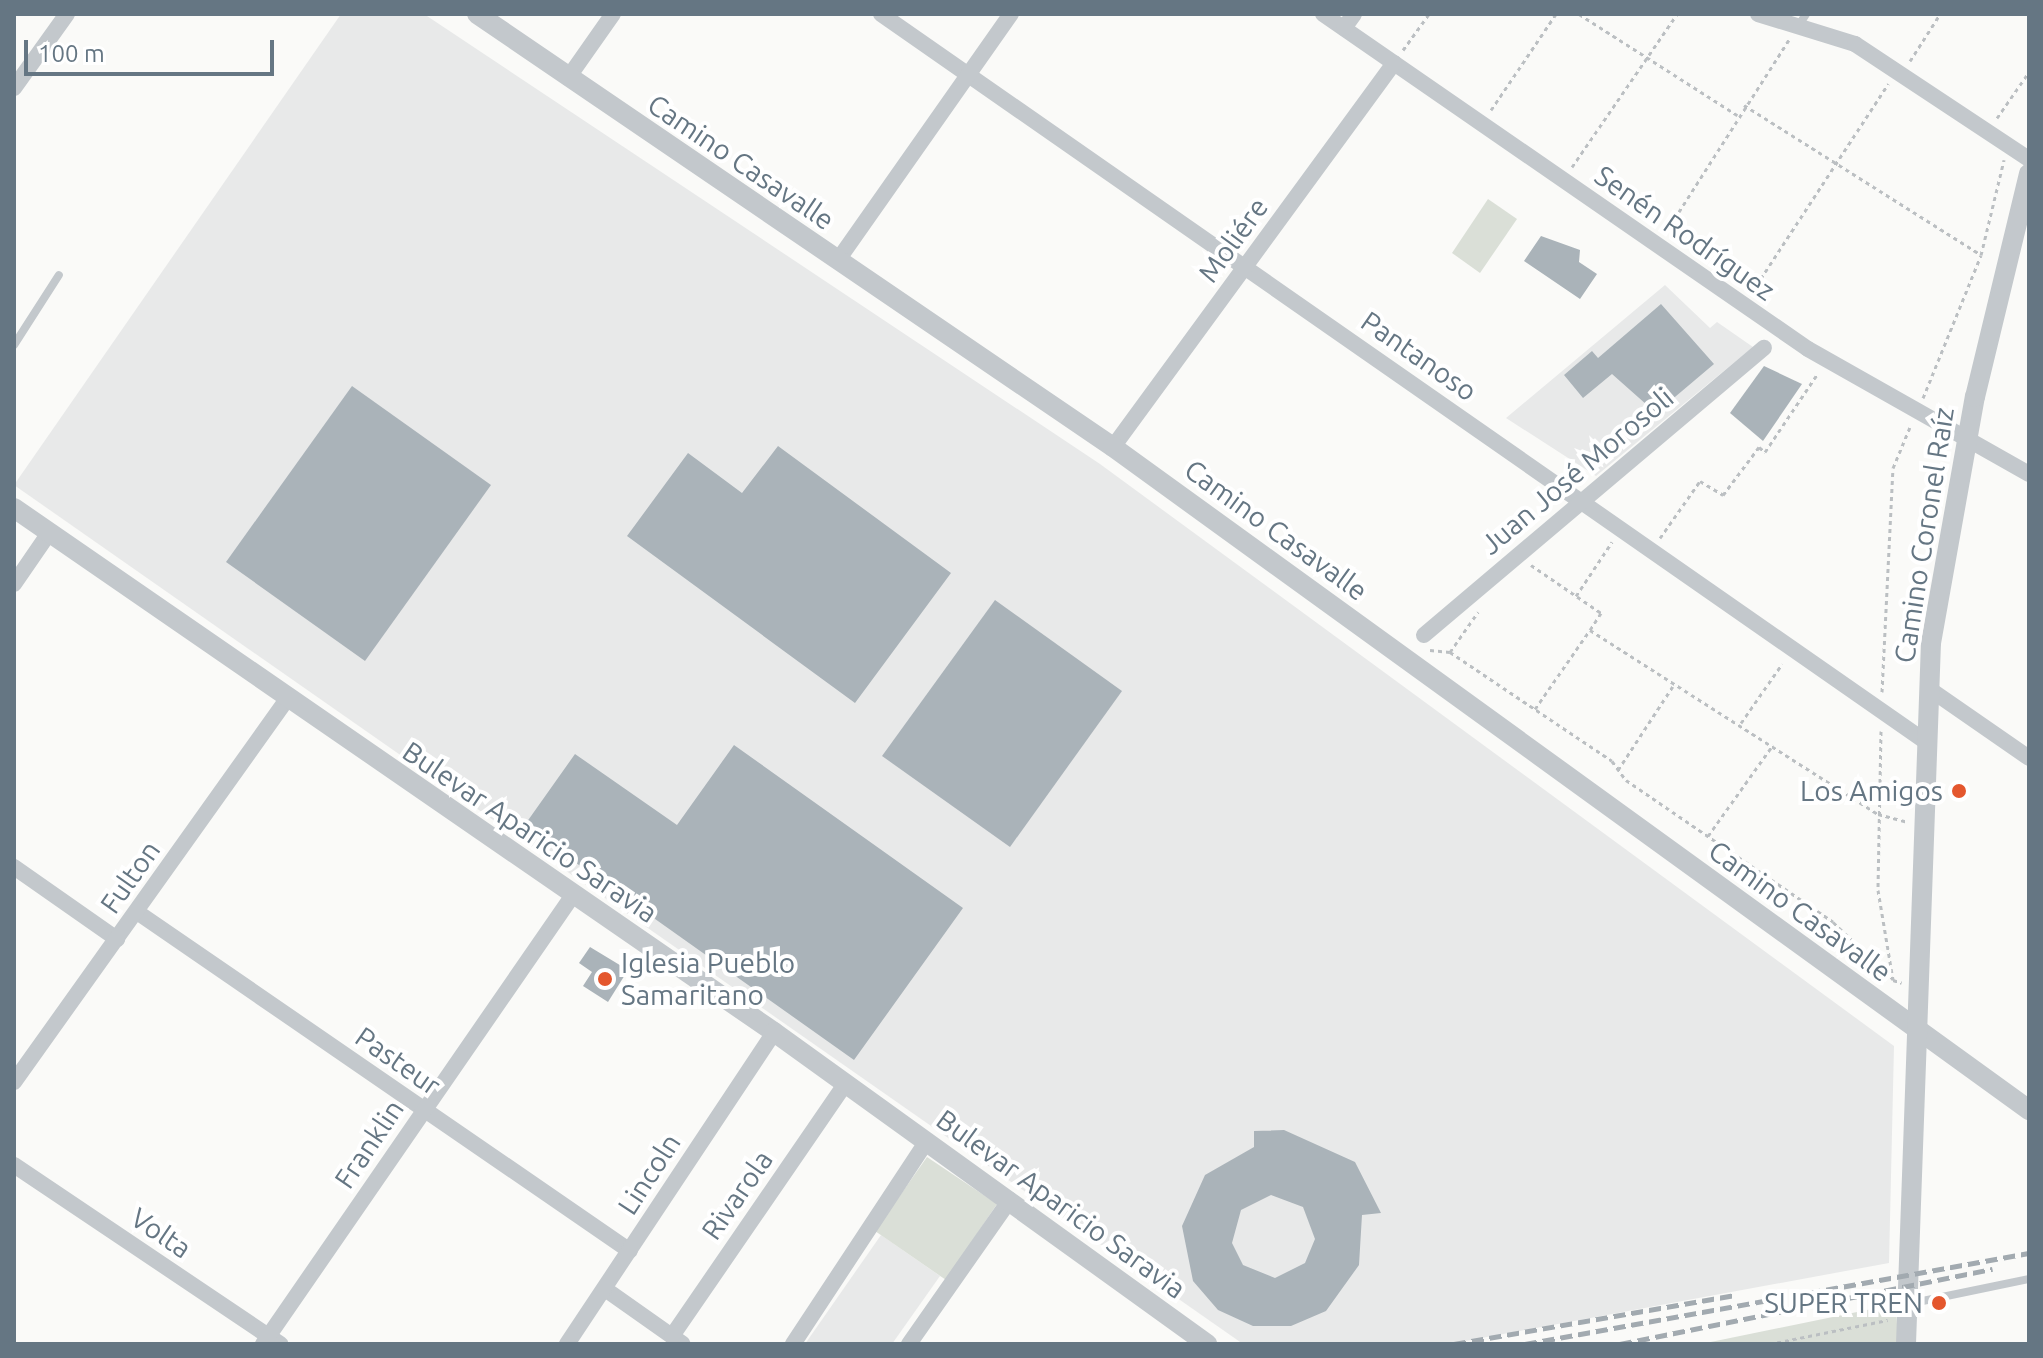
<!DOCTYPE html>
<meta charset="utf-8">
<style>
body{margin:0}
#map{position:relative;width:2043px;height:1358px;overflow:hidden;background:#fafaf8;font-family:Ubuntu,sans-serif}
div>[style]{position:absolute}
.built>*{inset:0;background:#e8e9e9}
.green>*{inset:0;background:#dadfd7}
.building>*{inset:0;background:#aab3b9}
.path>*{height:3px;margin-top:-1.5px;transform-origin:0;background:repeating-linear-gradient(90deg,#bbbfc2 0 4px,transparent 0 8px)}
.service>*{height:8px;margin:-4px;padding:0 4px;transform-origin:4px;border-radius:4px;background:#c3c8cc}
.minor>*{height:16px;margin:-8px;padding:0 8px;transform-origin:8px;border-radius:8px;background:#c3c8cc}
.tertiary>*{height:20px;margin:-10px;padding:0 10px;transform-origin:10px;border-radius:10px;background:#c3c8cc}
.rail>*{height:5px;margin-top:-2.5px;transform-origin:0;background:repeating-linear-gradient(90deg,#a2aab0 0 12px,transparent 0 18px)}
.dots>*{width:22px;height:22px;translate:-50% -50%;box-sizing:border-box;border:4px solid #fff;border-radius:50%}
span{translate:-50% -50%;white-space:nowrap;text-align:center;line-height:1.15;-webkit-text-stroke:8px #fff;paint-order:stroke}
.street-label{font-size:28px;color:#657683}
.poi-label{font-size:28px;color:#657683}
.right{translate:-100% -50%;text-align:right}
.left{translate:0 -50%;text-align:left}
.frame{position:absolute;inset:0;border:16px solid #657683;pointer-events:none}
.scale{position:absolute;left:24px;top:40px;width:250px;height:36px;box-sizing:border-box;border:4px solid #657683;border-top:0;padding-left:10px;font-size:24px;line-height:28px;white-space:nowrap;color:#657683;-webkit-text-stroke:6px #fff;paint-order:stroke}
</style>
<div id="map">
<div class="built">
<div style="clip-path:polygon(341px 14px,424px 14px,1100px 464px,1894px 1046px,1889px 1263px,1449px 1344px,1243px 1344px,14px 485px)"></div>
<div style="clip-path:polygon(1665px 285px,1710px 328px,1717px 322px,1753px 347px,1596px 476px,1506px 418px)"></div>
<div style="clip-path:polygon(881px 1235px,940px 1276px,892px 1344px,805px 1344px)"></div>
</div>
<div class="green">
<div style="clip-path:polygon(1488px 199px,1517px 219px,1480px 273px,1452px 253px)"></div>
<div style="clip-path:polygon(927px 1157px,997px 1204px,946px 1280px,875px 1231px)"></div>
<div style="clip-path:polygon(1896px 1304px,1898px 1344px,1701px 1344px)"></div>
</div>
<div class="building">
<div style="clip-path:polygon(1541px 236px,1580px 250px,1579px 262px,1597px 274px,1580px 299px,1524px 261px)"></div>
<div style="clip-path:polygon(1661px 304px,1714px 364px,1656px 413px,1612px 374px,1583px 398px,1564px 375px,1592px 351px,1598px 358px)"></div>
<div style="clip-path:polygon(1764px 366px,1802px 384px,1763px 441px,1730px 413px)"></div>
<div style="clip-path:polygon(352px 386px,491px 485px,365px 661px,226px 562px)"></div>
<div style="clip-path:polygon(778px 446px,951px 573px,855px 703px,627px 536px,688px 453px,742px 493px)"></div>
<div style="clip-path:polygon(995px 600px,1122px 691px,1010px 847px,882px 756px)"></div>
<div style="clip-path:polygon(734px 745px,963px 908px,854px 1060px,524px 826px,575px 754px,677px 825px)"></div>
<div style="clip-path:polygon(590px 947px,628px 970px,608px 1002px,583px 986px,592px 972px,579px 963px)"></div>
<div style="clip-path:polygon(evenodd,1284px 1130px,1355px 1162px,1381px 1213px,1362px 1215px,1359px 1265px,1326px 1311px,1291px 1326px,1253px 1326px,1218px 1310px,1193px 1281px,1182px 1226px,1205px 1175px,1254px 1147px,1254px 1131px,1284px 1130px,1271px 1195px,1303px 1207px,1315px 1239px,1305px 1263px,1275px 1278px,1243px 1265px,1232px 1243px,1241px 1210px,1271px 1195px)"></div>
</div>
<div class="path">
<div style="left:1579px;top:14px;width:188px;rotate:32.6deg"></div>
<div style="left:1403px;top:50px;width:44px;rotate:-54.2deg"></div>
<div style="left:1910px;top:61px;width:56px;rotate:-57.4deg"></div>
<div style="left:1744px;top:105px;width:280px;rotate:32.3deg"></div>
<div style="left:1491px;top:110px;width:116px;rotate:-55.9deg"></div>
<div style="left:1997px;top:118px;width:56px;rotate:-55.2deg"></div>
<div style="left:1572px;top:167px;width:186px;rotate:-55.5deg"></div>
<div style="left:1666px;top:232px;width:228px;rotate:-57.4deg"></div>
<div style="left:1752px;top:292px;width:249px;rotate:-56.8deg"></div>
<div style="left:1923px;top:398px;width:154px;rotate:-67.9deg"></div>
<div style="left:1981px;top:255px;width:98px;rotate:-76.4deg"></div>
<div style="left:1660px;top:538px;width:70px;rotate:-54.9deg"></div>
<div style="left:1700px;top:481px;width:27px;rotate:31deg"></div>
<div style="left:1723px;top:495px;width:60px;rotate:-53.1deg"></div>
<div style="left:1759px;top:447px;width:8px;rotate:40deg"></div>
<div style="left:1765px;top:452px;width:95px;rotate:-56.1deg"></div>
<div style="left:1531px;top:565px;width:85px;rotate:34.4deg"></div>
<div style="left:1601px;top:613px;width:20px;rotate:123deg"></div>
<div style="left:1590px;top:630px;width:342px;rotate:32.6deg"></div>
<div style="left:1878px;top:814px;width:31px;rotate:15deg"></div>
<div style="left:1576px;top:596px;width:65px;rotate:-56.3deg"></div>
<div style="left:1430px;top:650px;width:20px;rotate:6deg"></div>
<div style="left:1450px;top:652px;width:195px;rotate:33.9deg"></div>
<div style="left:1612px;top:761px;width:24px;rotate:54deg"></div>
<div style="left:1626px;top:780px;width:251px;rotate:34.4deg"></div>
<div style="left:1833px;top:922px;width:83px;rotate:43.5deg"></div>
<div style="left:1450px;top:652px;width:49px;rotate:-55deg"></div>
<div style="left:1882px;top:692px;width:224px;rotate:-87.2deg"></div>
<div style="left:1893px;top:468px;width:44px;rotate:-67.5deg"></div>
<div style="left:1535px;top:709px;width:96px;rotate:-55.2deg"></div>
<div style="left:1741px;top:723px;width:72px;rotate:-55.2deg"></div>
<div style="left:1881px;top:731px;width:159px;rotate:91.1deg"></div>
<div style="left:1878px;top:890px;width:91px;rotate:80.5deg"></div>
<div style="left:1893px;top:980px;width:9px;rotate:18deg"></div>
<div style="left:1618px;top:770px;width:100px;rotate:-56.8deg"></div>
<div style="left:1708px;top:836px;width:112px;rotate:-54.5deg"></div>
<div style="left:1769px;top:1344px;width:121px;rotate:-11.4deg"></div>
</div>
<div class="service">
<div style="left:1797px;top:28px;width:17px;rotate:-57deg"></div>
<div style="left:14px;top:345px;width:83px;rotate:-57.3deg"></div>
<div style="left:1908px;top:1304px;width:124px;rotate:-11.7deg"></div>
</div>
<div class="minor">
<div style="left:881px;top:14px;width:1274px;rotate:34.86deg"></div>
<div style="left:1323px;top:14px;width:589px;rotate:34.63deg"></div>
<div style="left:1808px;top:349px;width:254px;rotate:29.5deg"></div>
<div style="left:1758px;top:14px;width:102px;rotate:17.2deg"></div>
<div style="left:1855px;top:44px;width:209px;rotate:33.5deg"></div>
<div style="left:1344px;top:28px;width:17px;rotate:-54deg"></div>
<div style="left:568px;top:78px;width:78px;rotate:-54.9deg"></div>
<div style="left:14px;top:88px;width:91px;rotate:-54.4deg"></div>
<div style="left:838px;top:260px;width:301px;rotate:-54.9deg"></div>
<div style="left:1113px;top:447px;width:476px;rotate:-53.8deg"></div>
<div style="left:14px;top:584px;width:62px;rotate:-55.5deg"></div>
<div style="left:1424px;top:635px;width:445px;rotate:-40.2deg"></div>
<div style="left:1928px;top:688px;width:123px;rotate:34.7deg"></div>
<div style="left:14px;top:867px;width:126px;rotate:35deg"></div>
<div style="left:137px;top:912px;width:598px;rotate:34.51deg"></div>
<div style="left:14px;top:1082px;width:469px;rotate:-54.5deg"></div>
<div style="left:14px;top:1165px;width:321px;rotate:33.9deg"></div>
<div style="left:605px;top:1289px;width:95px;rotate:35.2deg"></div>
<div style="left:672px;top:1336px;width:307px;rotate:-55.5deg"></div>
<div style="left:263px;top:1344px;width:546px;rotate:-55.38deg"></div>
<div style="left:567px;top:1344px;width:374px;rotate:-56.4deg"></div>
<div style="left:793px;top:1344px;width:243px;rotate:-56.6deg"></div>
<div style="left:909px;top:1344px;width:176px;rotate:-55deg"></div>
</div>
<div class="tertiary">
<div style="left:477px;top:14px;width:769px;rotate:34.25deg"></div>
<div style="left:1113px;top:447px;width:1131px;rotate:35.9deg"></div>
<div style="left:14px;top:508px;width:923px;rotate:34.59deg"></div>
<div style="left:774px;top:1032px;width:534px;rotate:35.77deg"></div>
<div style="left:1906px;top:1344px;width:701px;rotate:-87.96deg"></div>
<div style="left:1931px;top:643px;width:250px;rotate:-79.9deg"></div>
<div style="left:1975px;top:397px;width:230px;rotate:-76.4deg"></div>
</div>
<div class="rail">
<div style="left:1454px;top:1344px;width:284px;rotate:-9.9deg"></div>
<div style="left:1525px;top:1344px;width:512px;rotate:-10.23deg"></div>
<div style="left:1620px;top:1344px;width:380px;rotate:-11.4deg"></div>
</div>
<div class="dots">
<div style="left:1959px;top:791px;background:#e4572e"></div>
<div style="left:605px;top:979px;background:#e4572e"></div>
<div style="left:1939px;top:1303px;background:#e4572e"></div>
</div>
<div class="street-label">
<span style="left:741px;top:162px;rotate:34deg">Camino Casavalle</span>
<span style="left:1685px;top:233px;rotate:35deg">Senén Rodríguez</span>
<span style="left:1233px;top:240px;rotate:-54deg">Moliére</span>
<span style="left:1419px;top:356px;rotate:35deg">Pantanoso</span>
<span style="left:1577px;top:471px;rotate:-40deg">Juan José Morosoli</span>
<span style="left:1276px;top:530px;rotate:36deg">Camino Casavalle</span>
<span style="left:1924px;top:535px;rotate:-81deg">Camino Coronel Raíz</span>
<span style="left:530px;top:832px;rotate:34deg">Bulevar Aparicio Saravia</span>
<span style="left:130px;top:877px;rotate:-55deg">Fulton</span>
<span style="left:1800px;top:911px;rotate:36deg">Camino Casavalle</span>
<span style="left:398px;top:1061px;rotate:35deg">Pasteur</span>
<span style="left:369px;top:1144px;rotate:-56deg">Franklin</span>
<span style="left:649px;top:1174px;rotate:-57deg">Lincoln</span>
<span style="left:737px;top:1195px;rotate:-55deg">Rivarola</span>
<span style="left:1061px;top:1204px;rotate:36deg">Bulevar Aparicio Saravia</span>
<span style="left:161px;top:1233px;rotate:34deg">Volta</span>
</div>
<div class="poi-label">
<span class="right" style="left:1943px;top:791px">Los Amigos</span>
<span class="left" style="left:621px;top:979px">Iglesia Pueblo<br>Samaritano</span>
<span class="right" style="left:1923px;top:1303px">SUPER TREN</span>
</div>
<div class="frame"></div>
<div class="scale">100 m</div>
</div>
